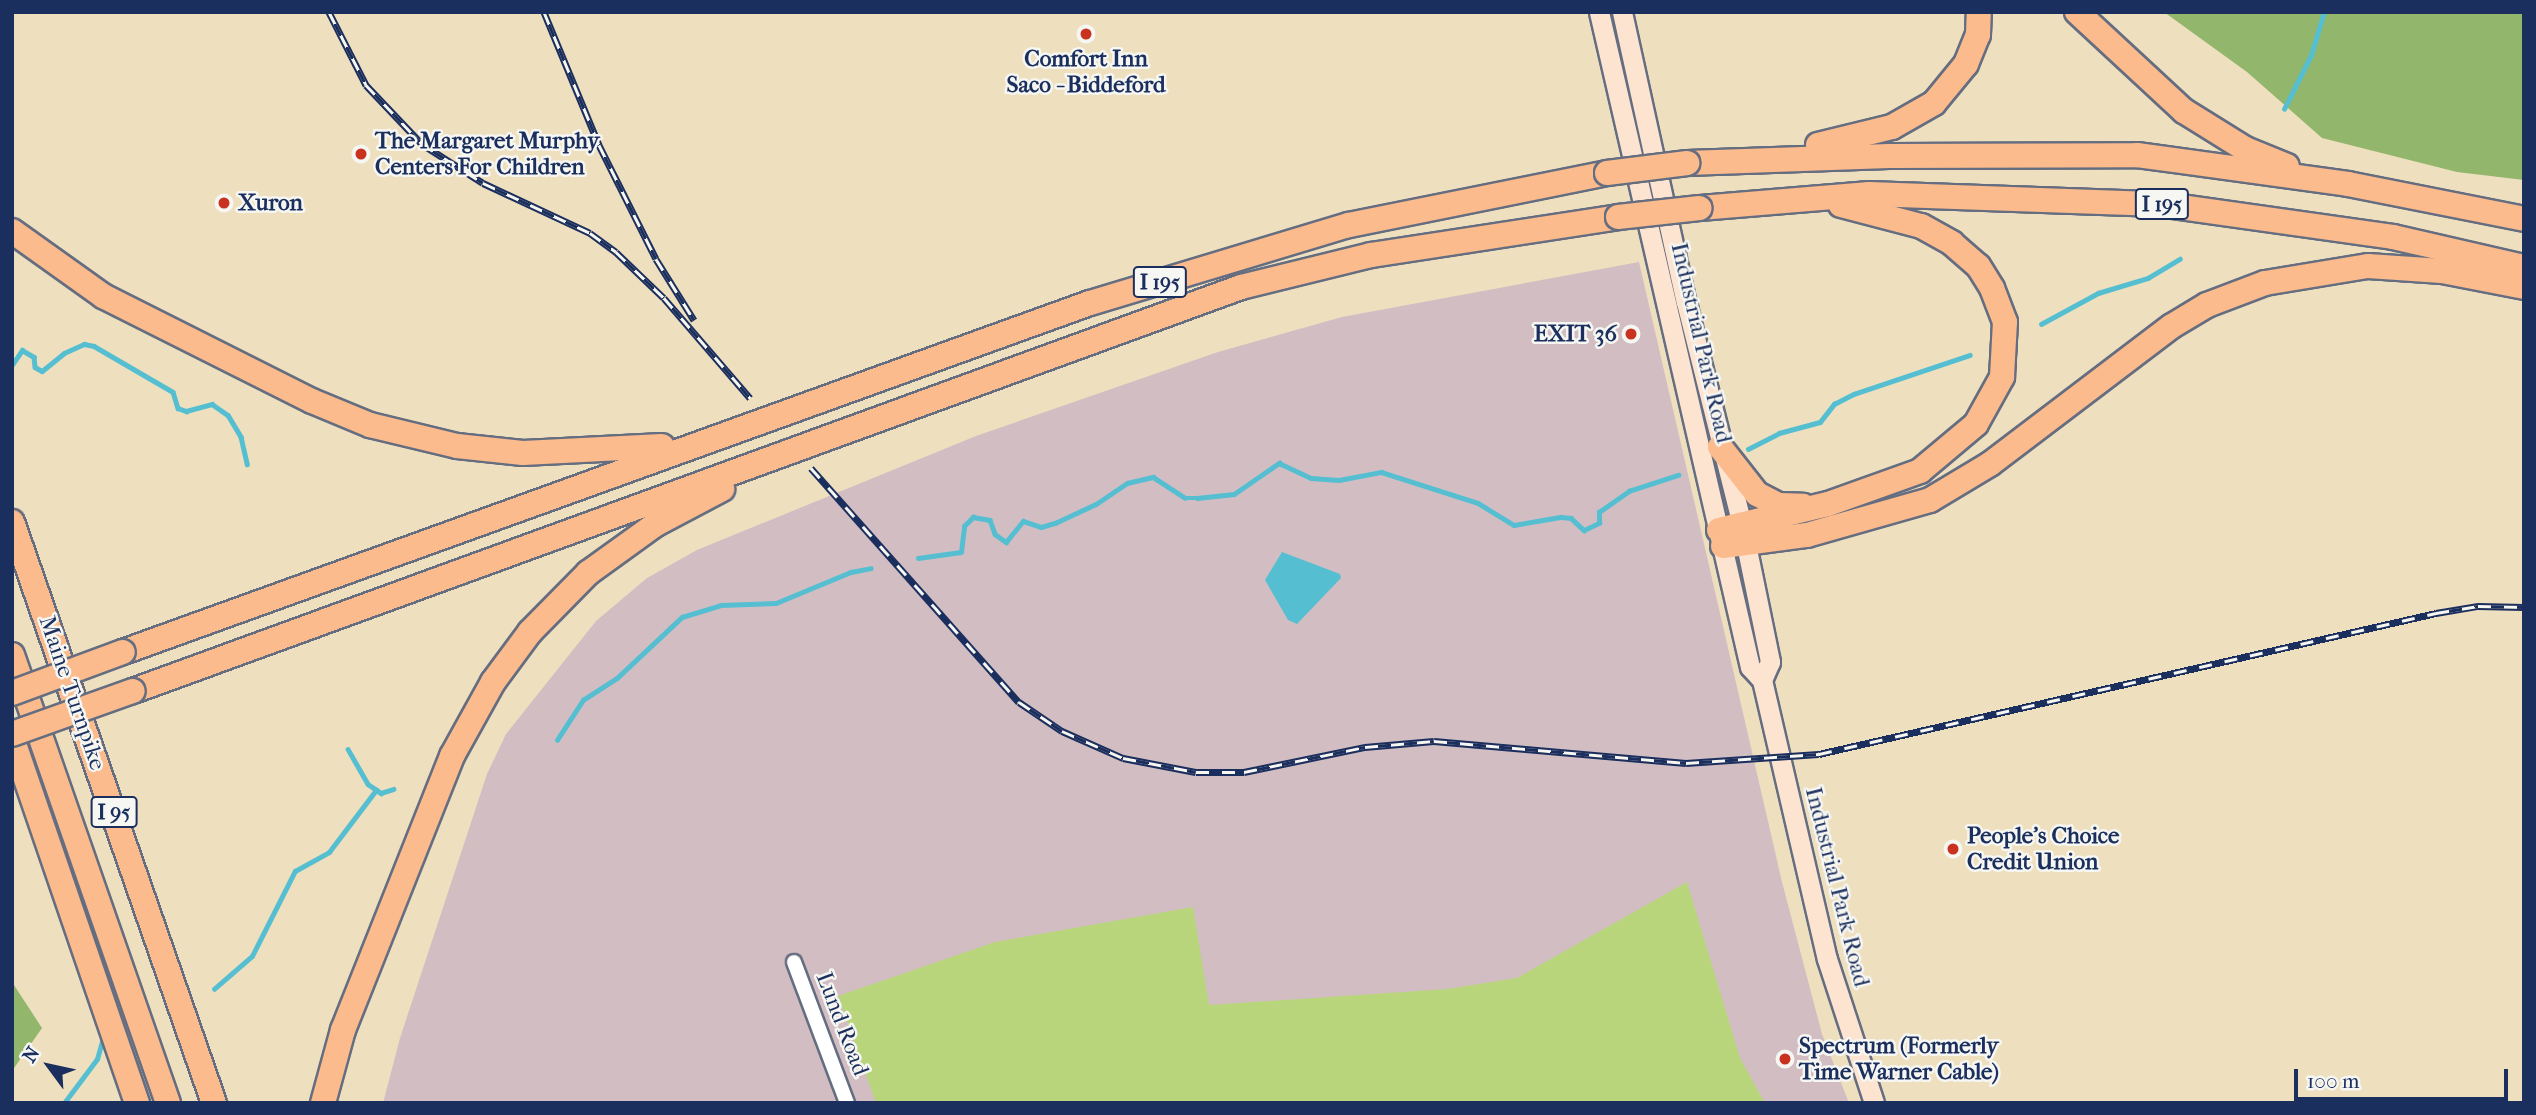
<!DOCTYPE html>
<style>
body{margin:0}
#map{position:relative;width:2536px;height:1115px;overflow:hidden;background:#eedfbf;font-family:"IM FELL French Canon",serif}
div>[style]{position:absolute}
.industrial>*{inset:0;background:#d2bec2}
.green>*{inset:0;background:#b8d57c}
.forest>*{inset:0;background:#92b66c}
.water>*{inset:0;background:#55bfd1}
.stream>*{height:4.5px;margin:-2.25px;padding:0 2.25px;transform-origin:2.25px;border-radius:2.25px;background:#55bfd1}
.roads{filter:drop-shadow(2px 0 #656d80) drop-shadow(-2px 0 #656d80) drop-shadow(0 2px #656d80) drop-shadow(0 -2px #656d80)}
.minor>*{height:14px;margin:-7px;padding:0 7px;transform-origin:7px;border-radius:7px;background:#fff}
.secondary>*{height:19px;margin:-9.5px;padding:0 9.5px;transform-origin:9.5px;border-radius:9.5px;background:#fde4d1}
.motorway>*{height:24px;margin:-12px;padding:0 12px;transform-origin:12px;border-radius:12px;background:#fbbb8d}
.rail>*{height:7px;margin-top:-3.5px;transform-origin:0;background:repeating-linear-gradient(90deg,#f6f6f2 0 13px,#1b2f5e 0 26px);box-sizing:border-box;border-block:2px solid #1b2f5e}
.bridges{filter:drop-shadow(2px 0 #656d80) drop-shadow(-2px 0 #656d80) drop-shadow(0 2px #656d80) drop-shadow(0 -2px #656d80)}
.motorway-bridge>*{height:24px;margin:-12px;padding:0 12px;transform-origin:12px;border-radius:12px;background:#fbbb8d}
.dots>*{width:19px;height:19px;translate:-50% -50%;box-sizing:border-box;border:4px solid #f6f6f2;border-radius:50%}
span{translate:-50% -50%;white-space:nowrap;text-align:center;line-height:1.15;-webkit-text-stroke:5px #f6f6f2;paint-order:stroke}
.shield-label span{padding:2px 5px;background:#f6f6f2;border:2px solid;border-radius:5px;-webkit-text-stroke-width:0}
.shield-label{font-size:21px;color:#1b2f5e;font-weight:700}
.poi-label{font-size:23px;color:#1b2f5e;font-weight:700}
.left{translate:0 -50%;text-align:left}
.right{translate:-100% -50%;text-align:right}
.street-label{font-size:23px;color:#1b2f5e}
.frame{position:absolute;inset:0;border:14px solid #1b2f5e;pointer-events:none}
.north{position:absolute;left:14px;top:1031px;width:70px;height:70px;-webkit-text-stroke:5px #f6f6f2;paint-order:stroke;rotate:303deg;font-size:19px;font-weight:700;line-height:28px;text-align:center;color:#1b2f5e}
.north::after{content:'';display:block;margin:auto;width:24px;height:32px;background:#1b2f5e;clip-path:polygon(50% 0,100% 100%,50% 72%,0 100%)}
.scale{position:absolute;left:2294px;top:1069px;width:214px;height:32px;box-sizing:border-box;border:4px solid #1b2f5e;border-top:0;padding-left:9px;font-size:21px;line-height:24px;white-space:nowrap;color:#1b2f5e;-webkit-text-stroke:5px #f6f6f2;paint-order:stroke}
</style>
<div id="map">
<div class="industrial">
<div style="clip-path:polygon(1639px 262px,1782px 882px,1822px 1034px,1849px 1103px,383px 1103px,400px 1038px,487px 774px,506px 734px,596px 621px,647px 578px,697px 550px,976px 436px,1218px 352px,1342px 317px)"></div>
</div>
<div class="green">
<div style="clip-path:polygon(1687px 882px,1740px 1058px,1765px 1103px,876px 1103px,838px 996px,995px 942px,1193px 907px,1209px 1005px,1447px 989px,1517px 978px)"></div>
</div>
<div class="forest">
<div style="clip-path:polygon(2164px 12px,2524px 12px,2524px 180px,2457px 172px,2322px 138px,2247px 72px)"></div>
<div style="clip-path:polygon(12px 982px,42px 1028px,12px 1071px)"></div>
</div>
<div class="water">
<div style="clip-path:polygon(1282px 552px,1340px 574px,1341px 578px,1297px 624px,1288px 620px,1265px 580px)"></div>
</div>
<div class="stream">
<div style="left:2284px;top:109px;width:60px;rotate:-63.4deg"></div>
<div style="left:2311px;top:55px;width:45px;rotate:-73.2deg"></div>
<div style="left:2041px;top:324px;width:65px;rotate:-28.5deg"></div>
<div style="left:2098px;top:293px;width:52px;rotate:-16.7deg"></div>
<div style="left:2148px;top:278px;width:37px;rotate:-31deg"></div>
<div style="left:12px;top:365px;width:18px;rotate:-56deg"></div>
<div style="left:22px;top:350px;width:14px;rotate:30deg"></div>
<div style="left:34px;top:357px;width:10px;rotate:84deg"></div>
<div style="left:35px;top:367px;width:8px;rotate:30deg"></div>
<div style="left:42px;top:371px;width:28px;rotate:-39deg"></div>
<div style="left:64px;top:353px;width:22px;rotate:-24deg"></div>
<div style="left:84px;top:344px;width:10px;rotate:11deg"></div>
<div style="left:94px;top:346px;width:91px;rotate:30.2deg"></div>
<div style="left:173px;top:392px;width:17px;rotate:73deg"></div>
<div style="left:178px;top:408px;width:9px;rotate:21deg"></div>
<div style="left:186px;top:411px;width:27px;rotate:-15deg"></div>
<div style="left:212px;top:404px;width:19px;rotate:35deg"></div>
<div style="left:228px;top:415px;width:26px;rotate:59deg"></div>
<div style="left:241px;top:437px;width:28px;rotate:77deg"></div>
<div style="left:1748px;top:449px;width:35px;rotate:-27deg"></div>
<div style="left:1779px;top:433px;width:42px;rotate:-15deg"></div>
<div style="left:1820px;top:422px;width:23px;rotate:-52deg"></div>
<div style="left:1834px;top:404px;width:22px;rotate:-27deg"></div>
<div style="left:1854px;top:394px;width:122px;rotate:-18.6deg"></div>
<div style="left:918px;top:558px;width:43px;rotate:-7.9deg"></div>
<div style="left:961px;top:552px;width:26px;rotate:-83deg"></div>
<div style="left:964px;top:526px;width:13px;rotate:-45deg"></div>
<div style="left:973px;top:517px;width:17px;rotate:10deg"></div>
<div style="left:990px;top:520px;width:15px;rotate:70deg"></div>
<div style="left:995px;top:534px;width:14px;rotate:36deg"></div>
<div style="left:1006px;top:542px;width:27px;rotate:-51deg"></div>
<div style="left:1023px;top:521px;width:19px;rotate:18deg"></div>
<div style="left:1041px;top:527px;width:15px;rotate:-16deg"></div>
<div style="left:1055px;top:523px;width:45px;rotate:-24.9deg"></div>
<div style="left:1096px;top:504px;width:37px;rotate:-34deg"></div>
<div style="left:1127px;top:483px;width:27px;rotate:-13deg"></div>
<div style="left:1153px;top:477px;width:38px;rotate:33deg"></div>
<div style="left:1185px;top:498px;width:12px"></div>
<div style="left:1197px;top:498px;width:37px;rotate:-6deg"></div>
<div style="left:1234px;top:494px;width:55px;rotate:-34.6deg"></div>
<div style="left:1279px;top:463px;width:35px;rotate:25deg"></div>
<div style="left:1311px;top:478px;width:28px;rotate:4deg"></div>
<div style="left:1339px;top:480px;width:43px;rotate:-10.8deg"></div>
<div style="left:1381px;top:472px;width:102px;rotate:17.7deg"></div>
<div style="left:1478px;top:503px;width:42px;rotate:31.4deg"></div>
<div style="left:1514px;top:525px;width:48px;rotate:-9.7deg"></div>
<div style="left:1561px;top:517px;width:10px;rotate:6deg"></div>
<div style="left:1571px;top:518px;width:18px;rotate:43deg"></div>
<div style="left:1584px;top:530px;width:17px;rotate:-25deg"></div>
<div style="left:1599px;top:523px;width:11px;rotate:-90deg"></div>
<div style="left:1599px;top:512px;width:37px;rotate:-35deg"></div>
<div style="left:1629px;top:491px;width:52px;rotate:-18.1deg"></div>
<div style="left:557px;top:740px;width:48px;rotate:-57deg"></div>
<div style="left:583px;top:700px;width:40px;rotate:-32.9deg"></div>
<div style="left:617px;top:678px;width:89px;rotate:-43.2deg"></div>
<div style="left:682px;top:617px;width:41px;rotate:-17.1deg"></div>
<div style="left:721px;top:605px;width:55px;rotate:-2.1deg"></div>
<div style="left:776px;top:603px;width:81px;rotate:-22.5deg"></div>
<div style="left:851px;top:572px;width:20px;rotate:-11deg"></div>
<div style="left:348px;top:749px;width:40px;rotate:60.3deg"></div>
<div style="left:368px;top:784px;width:16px;rotate:35deg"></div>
<div style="left:381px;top:793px;width:13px;rotate:-18deg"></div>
<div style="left:214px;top:989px;width:50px;rotate:-41deg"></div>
<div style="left:252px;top:956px;width:95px;rotate:-63.2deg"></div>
<div style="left:295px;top:871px;width:39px;rotate:-29deg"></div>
<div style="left:329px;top:852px;width:78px;rotate:-52.8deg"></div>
<div style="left:64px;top:1103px;width:55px;rotate:-53.1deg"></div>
<div style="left:97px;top:1059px;width:18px;rotate:-74deg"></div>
</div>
<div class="roads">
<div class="minor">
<div style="left:794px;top:962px;width:151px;rotate:69.4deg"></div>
</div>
<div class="secondary">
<div style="left:1599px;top:12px;width:672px;rotate:77.02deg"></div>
<div style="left:1750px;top:667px;width:18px;rotate:47deg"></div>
<div style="left:1762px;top:680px;width:286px;rotate:76.9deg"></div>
<div style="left:1827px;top:959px;width:151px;rotate:71.9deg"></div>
<div style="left:1622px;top:12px;width:297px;rotate:77.6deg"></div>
<div style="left:1686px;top:302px;width:230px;rotate:75.9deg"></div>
<div style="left:1742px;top:525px;width:140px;rotate:78.4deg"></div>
<div style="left:1770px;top:662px;width:20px;rotate:114deg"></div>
</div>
<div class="motorway">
<div style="left:2077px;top:12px;width:146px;rotate:42.8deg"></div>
<div style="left:2184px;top:111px;width:72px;rotate:31.9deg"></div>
<div style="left:2245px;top:149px;width:45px;rotate:22deg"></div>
<div style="left:1818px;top:145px;width:76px;rotate:-13.7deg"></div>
<div style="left:1892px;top:127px;width:48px;rotate:-29.7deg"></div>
<div style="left:1934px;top:103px;width:50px;rotate:-50.6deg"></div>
<div style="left:1966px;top:64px;width:31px;rotate:-68deg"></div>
<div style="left:1978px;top:35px;width:23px;rotate:-88deg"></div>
<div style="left:1687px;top:163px;width:202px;rotate:-2deg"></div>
<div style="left:1889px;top:156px;width:248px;rotate:-0.2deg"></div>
<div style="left:2137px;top:155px;width:213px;rotate:7.8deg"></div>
<div style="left:2348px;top:184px;width:179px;rotate:11.2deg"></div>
<div style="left:1700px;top:208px;width:170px;rotate:-4.7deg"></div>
<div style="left:1869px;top:194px;width:290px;rotate:2deg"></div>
<div style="left:2159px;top:204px;width:236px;rotate:8deg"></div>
<div style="left:2393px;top:237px;width:134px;rotate:12.9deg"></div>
<div style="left:12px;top:231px;width:112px;rotate:35.5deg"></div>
<div style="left:103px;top:296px;width:234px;rotate:26.7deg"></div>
<div style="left:312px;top:401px;width:63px;rotate:22.5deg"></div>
<div style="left:370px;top:425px;width:89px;rotate:13.6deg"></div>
<div style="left:457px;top:446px;width:66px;rotate:6.1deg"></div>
<div style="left:523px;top:453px;width:139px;rotate:-2.9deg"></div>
<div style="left:1720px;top:447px;width:60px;rotate:51.8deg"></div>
<div style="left:1757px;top:494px;width:25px;rotate:27deg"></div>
<div style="left:1779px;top:505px;width:24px;rotate:2deg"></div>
<div style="left:12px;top:522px;width:615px;rotate:70.83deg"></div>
<div style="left:1719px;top:530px;width:112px;rotate:-13.4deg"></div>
<div style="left:1828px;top:504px;width:98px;rotate:-19.7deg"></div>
<div style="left:1920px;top:471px;width:73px;rotate:-40deg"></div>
<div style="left:1976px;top:424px;width:54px;rotate:-61deg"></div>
<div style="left:2002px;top:377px;width:55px;rotate:-86.9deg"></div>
<div style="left:2005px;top:322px;width:36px;rotate:-111deg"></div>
<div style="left:1992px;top:288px;width:26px;rotate:-122deg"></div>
<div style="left:1978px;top:266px;width:35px;rotate:-139deg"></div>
<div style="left:1952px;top:243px;width:35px;rotate:-151deg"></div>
<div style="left:1921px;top:226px;width:83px;rotate:-165.3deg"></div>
<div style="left:1723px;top:546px;width:85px;rotate:-7.5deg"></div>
<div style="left:1807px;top:535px;width:128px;rotate:-15.9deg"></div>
<div style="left:1930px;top:500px;width:70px;rotate:-31deg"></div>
<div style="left:1990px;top:464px;width:228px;rotate:-37.2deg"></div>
<div style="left:2172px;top:326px;width:41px;rotate:-31deg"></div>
<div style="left:2207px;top:305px;width:62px;rotate:-20.8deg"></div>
<div style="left:2265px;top:283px;width:104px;rotate:-9.4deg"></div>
<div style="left:2368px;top:266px;width:74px;rotate:3.9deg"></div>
<div style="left:2442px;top:271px;width:84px;rotate:11deg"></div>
<div style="left:123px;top:652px;width:1028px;rotate:-19.85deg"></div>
<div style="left:1090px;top:303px;width:270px;rotate:-16.8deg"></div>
<div style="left:1349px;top:225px;width:263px;rotate:-11.4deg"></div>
<div style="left:12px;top:655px;width:474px;rotate:70.8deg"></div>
<div style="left:133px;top:691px;width:1179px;rotate:-20.03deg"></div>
<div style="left:1241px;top:287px;width:134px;rotate:-13.8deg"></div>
<div style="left:1371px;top:255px;width:250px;rotate:-8.7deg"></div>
<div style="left:12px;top:738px;width:386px;rotate:71.1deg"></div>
<div style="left:323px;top:1103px;width:76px;rotate:-74.7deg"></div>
<div style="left:343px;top:1030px;width:295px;rotate:-68.3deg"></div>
<div style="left:452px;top:756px;width:85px;rotate:-61deg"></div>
<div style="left:493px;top:682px;width:62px;rotate:-53.5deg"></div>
<div style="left:530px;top:632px;width:83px;rotate:-45.5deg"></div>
<div style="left:588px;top:573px;width:84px;rotate:-35.8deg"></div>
<div style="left:656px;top:524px;width:75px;rotate:-27.9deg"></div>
</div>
</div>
<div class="rail">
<div style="left:329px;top:12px;width:82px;rotate:63.1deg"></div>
<div style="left:366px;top:85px;width:81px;rotate:46.5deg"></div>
<div style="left:422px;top:144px;width:72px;rotate:32.6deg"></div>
<div style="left:483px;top:183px;width:118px;rotate:25deg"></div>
<div style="left:590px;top:233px;width:32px;rotate:36deg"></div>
<div style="left:616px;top:252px;width:66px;rotate:43.8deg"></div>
<div style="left:664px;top:298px;width:132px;rotate:49.3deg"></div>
<div style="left:544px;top:12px;width:144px;rotate:67.5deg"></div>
<div style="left:599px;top:145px;width:127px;rotate:63.4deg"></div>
<div style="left:656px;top:259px;width:72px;rotate:58.1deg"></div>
<div style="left:811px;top:468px;width:313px;rotate:48.4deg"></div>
<div style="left:1019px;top:702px;width:52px;rotate:34deg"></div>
<div style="left:1062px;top:731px;width:67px;rotate:23.9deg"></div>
<div style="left:1123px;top:758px;width:74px;rotate:10.9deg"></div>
<div style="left:1196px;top:772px;width:48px"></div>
<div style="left:1244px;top:772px;width:124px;rotate:-11.7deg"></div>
<div style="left:1365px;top:747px;width:69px;rotate:-5deg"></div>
<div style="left:1434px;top:741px;width:253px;rotate:5deg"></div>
<div style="left:1686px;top:763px;width:133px;rotate:-3.9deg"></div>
<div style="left:1819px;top:754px;width:633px;rotate:-12.87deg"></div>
<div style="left:2436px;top:613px;width:43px;rotate:-9.5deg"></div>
<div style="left:2478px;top:606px;width:46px;rotate:1.2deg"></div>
</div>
<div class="bridges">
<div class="motorway-bridge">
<div style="left:1607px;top:173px;width:81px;rotate:-7.1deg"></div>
<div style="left:1618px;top:217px;width:82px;rotate:-6.3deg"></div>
<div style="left:12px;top:693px;width:118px;rotate:-20.3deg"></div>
<div style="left:12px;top:734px;width:128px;rotate:-19.6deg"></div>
</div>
</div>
<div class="dots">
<div style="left:1086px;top:34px;background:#c8321e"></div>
<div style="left:361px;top:154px;background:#c8321e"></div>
<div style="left:224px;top:203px;background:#c8321e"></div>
<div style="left:1631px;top:334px;background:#c8321e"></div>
<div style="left:1953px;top:849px;background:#c8321e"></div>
<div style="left:1785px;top:1059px;background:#c8321e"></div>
</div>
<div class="shield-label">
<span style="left:2162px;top:204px">I 195</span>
<span style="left:1160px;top:282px">I 195</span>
<span style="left:114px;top:812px">I 95</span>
</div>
<div class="poi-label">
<span style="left:1086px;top:72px">Comfort Inn<br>Saco - Biddeford</span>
<span class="left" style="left:375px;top:154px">The Margaret Murphy<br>Centers For Children</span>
<span class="left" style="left:238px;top:203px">Xuron</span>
<span class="right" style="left:1617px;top:334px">EXIT 36</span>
<span class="left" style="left:1967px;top:849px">People's Choice<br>Credit Union</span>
<span class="left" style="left:1799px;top:1059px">Spectrum (Formerly<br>Time Warner Cable)</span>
</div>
<div class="street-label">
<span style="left:1701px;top:343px;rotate:77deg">Industrial Park Road</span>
<span style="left:72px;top:693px;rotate:71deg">Maine Turnpike</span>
<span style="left:1837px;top:887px;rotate:76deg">Industrial Park Road</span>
<span style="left:842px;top:1024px;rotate:69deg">Lund Road</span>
</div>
<div class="frame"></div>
<div class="north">N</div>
<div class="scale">100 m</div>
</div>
